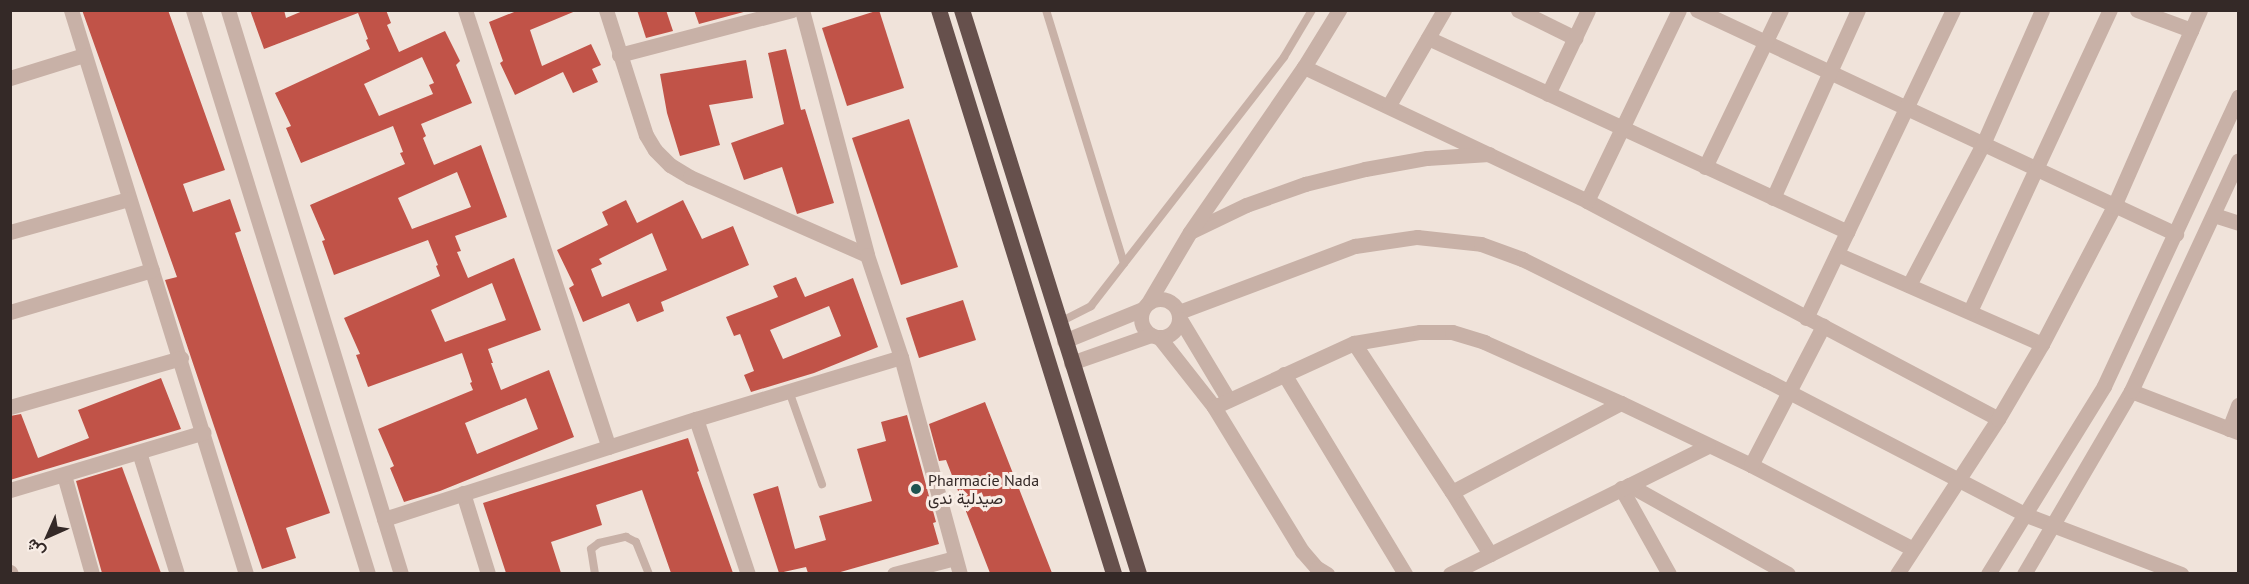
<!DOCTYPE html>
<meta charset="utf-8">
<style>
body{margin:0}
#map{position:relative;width:2249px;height:584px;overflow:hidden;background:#f0e3da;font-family:"PT Sans",Vazirmatn,sans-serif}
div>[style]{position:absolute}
.building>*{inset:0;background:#c15348}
.service>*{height:8px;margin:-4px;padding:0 4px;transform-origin:4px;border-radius:4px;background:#c8b1a7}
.minor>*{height:15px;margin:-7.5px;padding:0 7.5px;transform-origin:7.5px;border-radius:7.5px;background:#c8b1a7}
.minor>.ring{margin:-7.5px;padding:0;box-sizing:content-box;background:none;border:15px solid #c8b1a7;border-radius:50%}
.trunk>*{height:16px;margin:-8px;padding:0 8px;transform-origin:8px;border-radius:8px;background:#66504c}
.dots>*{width:16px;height:16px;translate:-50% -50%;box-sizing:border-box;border:3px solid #f8ede6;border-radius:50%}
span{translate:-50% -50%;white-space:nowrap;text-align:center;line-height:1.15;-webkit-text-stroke:6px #f8ede6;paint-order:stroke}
.poi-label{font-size:16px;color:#342927}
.left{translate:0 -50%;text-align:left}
.frame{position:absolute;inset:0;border:12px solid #342927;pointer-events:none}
.north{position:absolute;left:18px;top:506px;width:60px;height:60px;-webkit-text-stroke:4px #f8ede6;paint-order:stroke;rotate:225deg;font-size:16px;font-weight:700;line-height:24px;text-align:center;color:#342927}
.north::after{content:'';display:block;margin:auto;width:21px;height:27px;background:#342927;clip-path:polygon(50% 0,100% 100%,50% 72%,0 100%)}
</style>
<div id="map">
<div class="building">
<div style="clip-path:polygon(82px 10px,168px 10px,225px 170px,183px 184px,193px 212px,230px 199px,241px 231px,235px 233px,330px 513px,286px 528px,296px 558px,262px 569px,165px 280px,177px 277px)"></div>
<div style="clip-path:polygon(evenodd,250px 10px,284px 10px,286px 18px,305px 10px,386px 10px,391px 23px,387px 25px,399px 52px,445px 31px,460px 61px,456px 65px,472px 103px,421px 124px,426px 136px,423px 138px,434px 165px,481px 145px,507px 217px,455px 236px,461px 251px,457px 252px,468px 278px,514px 258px,541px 330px,488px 349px,493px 363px,491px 363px,501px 390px,549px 370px,574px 437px,440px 491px,404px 502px,390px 468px,394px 466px,378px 429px,473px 390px,470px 383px,472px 382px,462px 353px,368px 387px,356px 355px,360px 354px,344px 318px,440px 276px,436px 266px,438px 265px,428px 240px,334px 275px,322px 241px,325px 240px,310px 205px,405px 164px,400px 153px,403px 152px,393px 126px,301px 163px,286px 128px,291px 126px,275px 93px,370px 49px,366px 40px,368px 39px,358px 13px,264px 49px,250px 10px,422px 57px,434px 83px,429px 85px,433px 94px,379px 116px,364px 84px,422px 57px,250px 10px,457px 172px,471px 207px,412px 229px,398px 198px,457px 172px,250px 10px,492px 283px,506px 320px,445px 342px,431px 310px,492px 283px,250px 10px,526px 398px,538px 429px,477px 454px,465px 423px,526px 398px)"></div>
<div style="clip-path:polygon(519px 10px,578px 10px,530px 30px,542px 66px,591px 44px,601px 65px,592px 69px,598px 82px,573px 93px,563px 72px,515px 95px,500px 63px,503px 61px,489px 22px)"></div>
<div style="clip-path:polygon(637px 10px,666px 10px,673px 31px,646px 38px)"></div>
<div style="clip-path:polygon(694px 10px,751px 10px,699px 24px)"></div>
<div style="clip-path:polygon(879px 10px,904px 88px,847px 106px,822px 28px)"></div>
<div style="clip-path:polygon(786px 49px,801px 110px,805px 109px,834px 203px,797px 214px,782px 167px,744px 180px,731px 143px,784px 124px,768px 53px)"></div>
<div style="clip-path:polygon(746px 60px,753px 98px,709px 105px,720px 145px,680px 156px,667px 113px,660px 74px)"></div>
<div style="clip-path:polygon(909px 119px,958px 267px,901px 285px,852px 138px)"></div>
<div style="clip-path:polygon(evenodd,626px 200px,637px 223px,683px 200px,702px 239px,733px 226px,749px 265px,661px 302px,664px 311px,637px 322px,629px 303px,583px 322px,569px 288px,574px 285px,557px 250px,608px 225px,602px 212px,626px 200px,652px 233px,667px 270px,602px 297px,591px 269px,602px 264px,599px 259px,652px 233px)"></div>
<div style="clip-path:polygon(evenodd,796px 277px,805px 297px,853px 278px,878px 347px,814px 373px,751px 392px,744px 375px,754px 371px,740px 334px,734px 336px,726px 317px,778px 297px,773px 286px,796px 277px,829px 306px,841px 336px,783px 359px,770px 330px,829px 306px)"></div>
<div style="clip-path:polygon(963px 300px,976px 340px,919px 358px,906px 318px)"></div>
<div style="clip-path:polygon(161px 378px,181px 429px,10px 480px,10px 416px,21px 414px,38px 458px,89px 438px,78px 410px)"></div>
<div style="clip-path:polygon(985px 402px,1052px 573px,990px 573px,946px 460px,939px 461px,929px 424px)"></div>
<div style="clip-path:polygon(907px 415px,936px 522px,933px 523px,939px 544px,837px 573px,808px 573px,806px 567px,779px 573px,753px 494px,778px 486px,795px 549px,826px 540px,819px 516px,872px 501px,857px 449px,886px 441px,881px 422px)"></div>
<div style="clip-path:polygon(688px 438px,699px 471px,697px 472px,733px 573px,671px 573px,642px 490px,596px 505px,602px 525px,551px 542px,561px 573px,506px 573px,483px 503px)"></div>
<div style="clip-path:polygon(122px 467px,161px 573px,102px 573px,76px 481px)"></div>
</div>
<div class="service">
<div style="left:1046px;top:10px;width:265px;rotate:72.9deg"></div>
<div style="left:1060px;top:322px;width:35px;rotate:-27deg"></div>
<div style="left:1091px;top:306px;width:315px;rotate:-52.2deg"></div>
<div style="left:1284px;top:57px;width:55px;rotate:-59.2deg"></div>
<div style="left:789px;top:391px;width:99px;rotate:70.5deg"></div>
<div style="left:595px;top:574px;width:25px;rotate:-99deg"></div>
<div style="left:591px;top:549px;width:10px;rotate:-37deg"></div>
<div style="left:599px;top:543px;width:28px;rotate:-13deg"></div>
<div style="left:626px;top:537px;width:11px;rotate:27deg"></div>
<div style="left:636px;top:542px;width:35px;rotate:68deg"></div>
</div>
<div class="minor">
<div style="left:71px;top:10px;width:591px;rotate:72.76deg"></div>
<div style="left:193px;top:10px;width:591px;rotate:72.76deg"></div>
<div style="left:228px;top:10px;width:590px;rotate:72.95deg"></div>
<div style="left:465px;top:10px;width:460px;rotate:71.8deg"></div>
<div style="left:606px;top:10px;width:131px;rotate:72.3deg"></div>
<div style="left:646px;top:135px;width:17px;rotate:59deg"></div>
<div style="left:655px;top:150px;width:21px;rotate:45deg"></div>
<div style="left:670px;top:165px;width:23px;rotate:31deg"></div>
<div style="left:690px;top:177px;width:193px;rotate:23.8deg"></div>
<div style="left:802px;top:10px;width:253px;rotate:75.1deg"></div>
<div style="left:867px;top:255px;width:108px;rotate:71.6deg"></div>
<div style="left:901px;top:357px;width:225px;rotate:74.8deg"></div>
<div style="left:1518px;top:10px;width:64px;rotate:26.2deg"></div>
<div style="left:1697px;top:10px;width:529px;rotate:25.06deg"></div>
<div style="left:2137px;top:10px;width:58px;rotate:20.3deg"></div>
<div style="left:1428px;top:38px;width:462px;rotate:24.8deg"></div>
<div style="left:619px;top:55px;width:179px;rotate:-14.6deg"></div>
<div style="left:1304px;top:67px;width:313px;rotate:25.3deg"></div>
<div style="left:1587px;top:201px;width:465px;rotate:27.9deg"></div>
<div style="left:10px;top:78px;width:77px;rotate:-17.3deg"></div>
<div style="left:1548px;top:94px;width:93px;rotate:-64.5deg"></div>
<div style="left:1389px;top:105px;width:110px;rotate:-59.9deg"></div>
<div style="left:1705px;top:167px;width:174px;rotate:-64.2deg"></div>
<div style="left:1773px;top:198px;width:206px;rotate:-65.7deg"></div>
<div style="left:1587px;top:201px;width:212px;rotate:-64.3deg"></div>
<div style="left:2214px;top:215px;width:25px;rotate:18deg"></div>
<div style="left:1192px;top:231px;width:60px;rotate:-25.7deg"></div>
<div style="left:1246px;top:205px;width:63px;rotate:-19.6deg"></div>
<div style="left:1305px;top:184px;width:62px;rotate:-14deg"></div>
<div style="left:1365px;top:169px;width:63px;rotate:-10.1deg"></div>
<div style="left:1427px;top:158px;width:62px;rotate:-3.7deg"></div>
<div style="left:10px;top:232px;width:123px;rotate:-15.6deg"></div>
<div style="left:1837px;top:254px;width:224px;rotate:23.7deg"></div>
<div style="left:1909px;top:285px;width:159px;rotate:-62.3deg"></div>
<div style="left:1983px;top:144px;width:146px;rotate:-66.2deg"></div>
<div class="ring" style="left:1141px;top:299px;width:23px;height:23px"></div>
<div style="left:1148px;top:303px;width:82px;rotate:-59.4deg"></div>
<div style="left:1190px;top:232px;width:201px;rotate:-55.4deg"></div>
<div style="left:1304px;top:67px;width:67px;rotate:-58.4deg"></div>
<div style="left:1970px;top:311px;width:332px;rotate:-65.1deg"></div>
<div style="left:10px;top:312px;width:148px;rotate:-16.5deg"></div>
<div style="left:1179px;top:312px;width:188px;rotate:-20.6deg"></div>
<div style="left:1355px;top:246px;width:63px;rotate:-8.3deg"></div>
<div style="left:1417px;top:237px;width:64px;rotate:6.2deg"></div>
<div style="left:1481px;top:244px;width:44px;rotate:20.1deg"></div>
<div style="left:1522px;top:259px;width:272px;rotate:26.4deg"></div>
<div style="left:1766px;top:380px;width:293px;rotate:27.4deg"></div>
<div style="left:2026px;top:515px;width:166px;rotate:20.8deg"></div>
<div style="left:1806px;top:318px;width:341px;rotate:-64.5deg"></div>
<div style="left:1180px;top:319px;width:93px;rotate:59deg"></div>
<div style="left:1159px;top:337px;width:89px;rotate:51.8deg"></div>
<div style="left:1214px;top:407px;width:169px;rotate:58.6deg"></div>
<div style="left:1302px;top:551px;width:23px;rotate:49deg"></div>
<div style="left:1317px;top:568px;width:12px;rotate:31deg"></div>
<div style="left:1064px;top:341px;width:85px;rotate:-22.1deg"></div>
<div style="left:1354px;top:343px;width:178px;rotate:56.7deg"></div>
<div style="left:1452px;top:492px;width:73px;rotate:58.5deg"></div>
<div style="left:1071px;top:363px;width:85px;rotate:-19.3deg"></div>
<div style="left:1284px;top:374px;width:234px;rotate:58.8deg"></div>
<div style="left:2131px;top:391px;width:115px;rotate:21deg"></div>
<div style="left:10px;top:407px;width:178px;rotate:-16deg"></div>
<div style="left:1214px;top:407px;width:154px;rotate:-24.6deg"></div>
<div style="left:1354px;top:343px;width:67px;rotate:-9.5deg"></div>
<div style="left:1420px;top:332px;width:32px"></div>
<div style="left:1452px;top:332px;width:34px;rotate:17deg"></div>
<div style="left:1484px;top:342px;width:150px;rotate:24deg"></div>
<div style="left:1621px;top:403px;width:144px;rotate:25.5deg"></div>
<div style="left:1751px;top:465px;width:182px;rotate:27.4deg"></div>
<div style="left:696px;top:419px;width:163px;rotate:71.5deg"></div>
<div style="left:2229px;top:429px;width:26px;rotate:-69deg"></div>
<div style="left:139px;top:452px;width:128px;rotate:72.7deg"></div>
<div style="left:1751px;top:465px;width:157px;rotate:-62.6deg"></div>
<div style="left:64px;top:475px;width:103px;rotate:74.2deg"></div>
<div style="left:1629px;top:485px;width:182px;rotate:29.2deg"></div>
<div style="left:1621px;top:488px;width:98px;rotate:60.8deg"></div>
<div style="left:10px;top:490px;width:202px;rotate:-16.6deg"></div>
<div style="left:1452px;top:492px;width:191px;rotate:-27.8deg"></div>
<div style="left:463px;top:493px;width:85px;rotate:72.8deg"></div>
<div style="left:384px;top:519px;width:328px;rotate:-17.8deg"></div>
<div style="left:696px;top:419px;width:214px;rotate:-16.8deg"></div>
<div style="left:10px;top:572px;width:2px;rotate:63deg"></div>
<div style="left:894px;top:574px;width:63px;rotate:-14.7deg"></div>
<div style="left:1450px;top:574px;width:288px;rotate:-26.4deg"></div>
<div style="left:1897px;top:574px;width:185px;rotate:-56.9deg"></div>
<div style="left:1998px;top:419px;width:87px;rotate:-59.6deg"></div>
<div style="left:2042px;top:344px;width:156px;rotate:-62.4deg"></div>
<div style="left:2114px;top:206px;width:214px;rotate:-66.3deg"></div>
<div style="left:1988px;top:574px;width:221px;rotate:-58.3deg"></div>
<div style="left:2104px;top:386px;width:319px;rotate:-65.1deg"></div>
<div style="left:2024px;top:574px;width:212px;rotate:-59.7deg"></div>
<div style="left:2131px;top:391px;width:254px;rotate:-65.1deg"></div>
</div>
<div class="trunk">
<div style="left:939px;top:10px;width:591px;rotate:72.76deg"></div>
<div style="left:962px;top:10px;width:591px;rotate:72.58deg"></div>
</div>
<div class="dots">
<div style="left:916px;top:489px;background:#1e5450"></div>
</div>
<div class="poi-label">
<span class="left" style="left:928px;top:489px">Pharmacie Nada<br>صيدلية ندى</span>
</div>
<div class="frame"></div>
<div class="north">ش</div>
</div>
